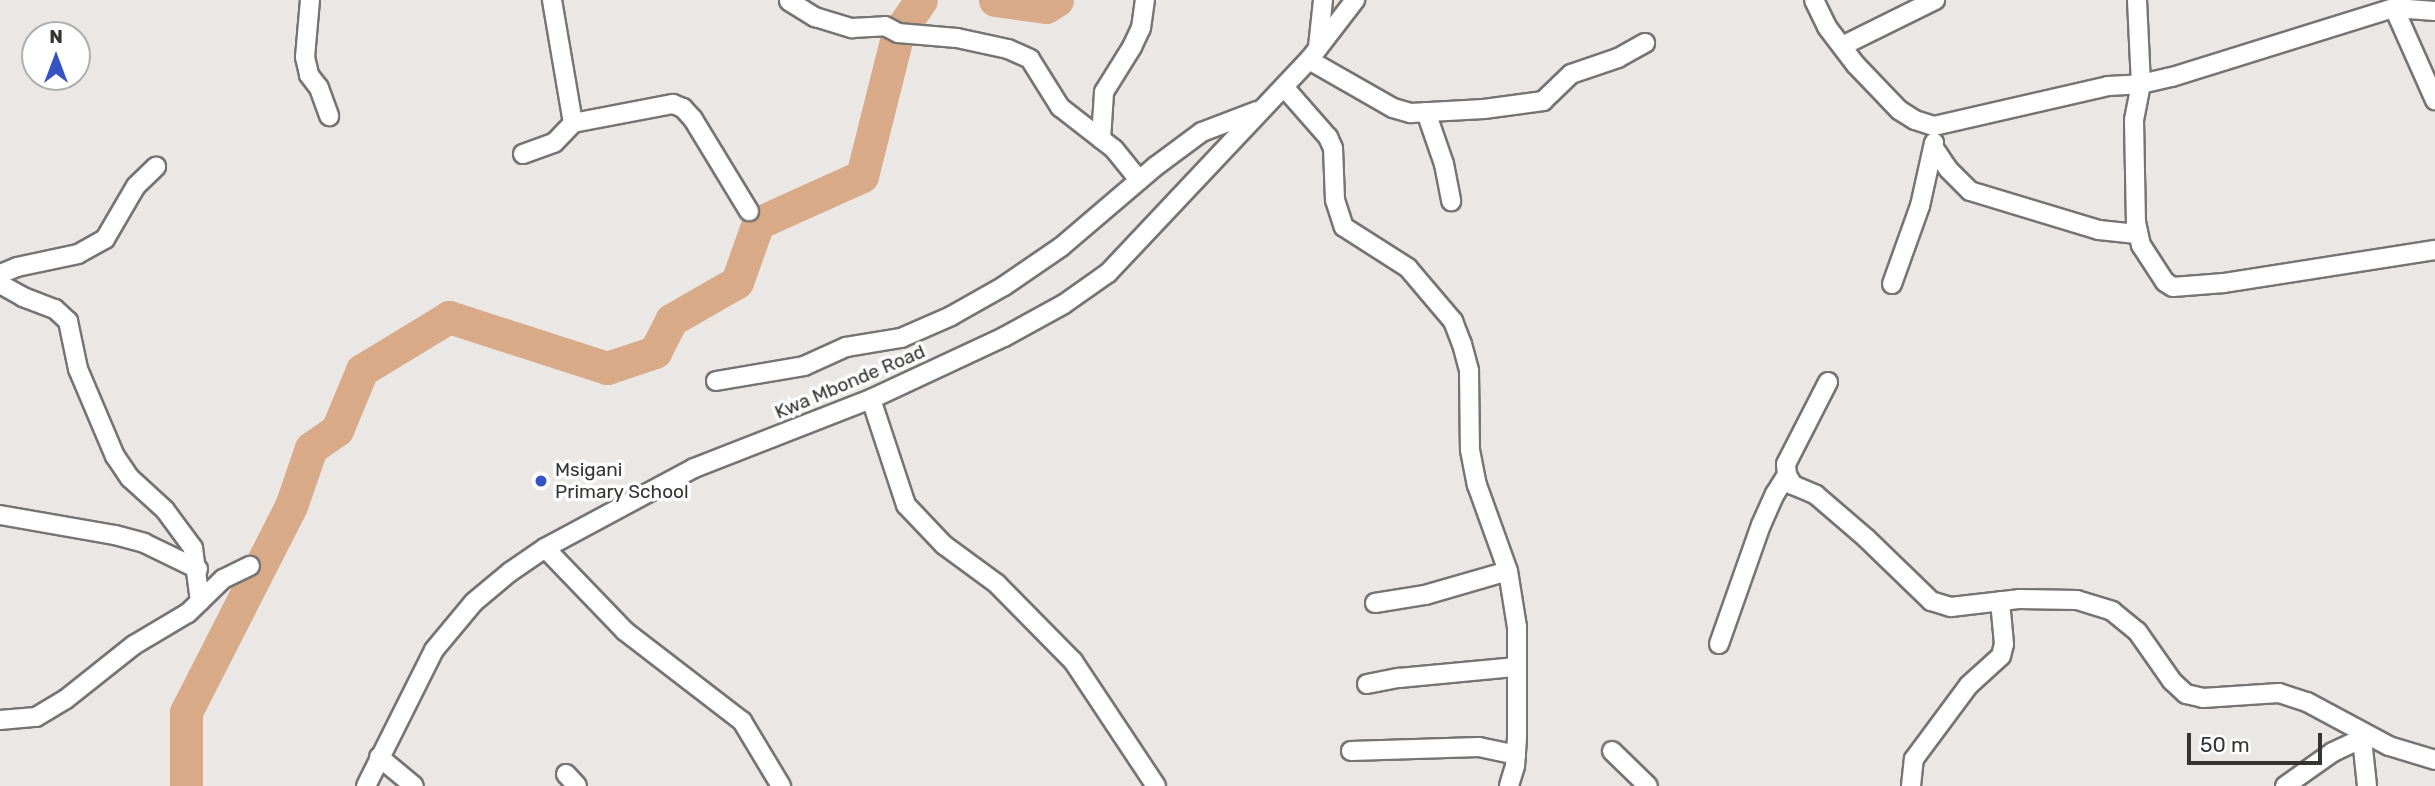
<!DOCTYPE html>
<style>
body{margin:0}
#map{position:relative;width:2435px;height:786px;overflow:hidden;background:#eae7e5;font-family:Rubik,sans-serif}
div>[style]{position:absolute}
.river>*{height:33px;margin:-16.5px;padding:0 16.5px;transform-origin:16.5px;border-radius:16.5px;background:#d8aa88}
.roads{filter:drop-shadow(2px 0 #777473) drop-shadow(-2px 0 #777473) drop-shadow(0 2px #777473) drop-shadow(0 -2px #777473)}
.street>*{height:18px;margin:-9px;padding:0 9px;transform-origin:9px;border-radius:9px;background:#fff}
.dots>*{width:19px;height:19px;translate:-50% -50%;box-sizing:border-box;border:4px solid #fff;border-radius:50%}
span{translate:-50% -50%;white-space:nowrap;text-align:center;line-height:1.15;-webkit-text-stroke:7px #fff;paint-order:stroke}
.street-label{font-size:19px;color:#353433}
.poi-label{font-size:19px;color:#353433}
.left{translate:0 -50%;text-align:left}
.north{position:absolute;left:21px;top:21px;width:70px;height:70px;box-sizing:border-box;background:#fff;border:2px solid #aeaead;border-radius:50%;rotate:0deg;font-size:19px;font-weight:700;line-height:28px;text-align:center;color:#353433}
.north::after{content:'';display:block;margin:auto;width:24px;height:32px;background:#3652c3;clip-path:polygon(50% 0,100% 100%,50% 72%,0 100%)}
.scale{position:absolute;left:2187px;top:733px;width:135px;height:32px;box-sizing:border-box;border:4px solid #353433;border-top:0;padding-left:9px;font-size:21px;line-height:24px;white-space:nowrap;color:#353433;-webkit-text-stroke:5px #fff;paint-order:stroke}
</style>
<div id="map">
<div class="river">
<div style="left:995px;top:0;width:51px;rotate:7.8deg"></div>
<div style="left:1046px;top:7px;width:13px;rotate:-32deg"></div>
<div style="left:186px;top:786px;width:74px;rotate:-90deg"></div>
<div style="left:186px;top:712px;width:231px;rotate:-63deg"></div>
<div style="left:291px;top:506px;width:61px;rotate:-71deg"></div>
<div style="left:311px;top:448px;width:32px;rotate:-35deg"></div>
<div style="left:337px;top:430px;width:65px;rotate:-67.4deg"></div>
<div style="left:362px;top:370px;width:102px;rotate:-31.3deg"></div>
<div style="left:449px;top:317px;width:166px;rotate:17.9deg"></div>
<div style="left:607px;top:368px;width:51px;rotate:-18.4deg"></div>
<div style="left:655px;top:352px;width:36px;rotate:-63deg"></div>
<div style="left:671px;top:320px;width:76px;rotate:-29.9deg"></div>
<div style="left:737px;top:282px;width:63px;rotate:-70.4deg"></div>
<div style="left:758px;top:223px;width:114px;rotate:-24.3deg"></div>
<div style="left:862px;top:176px;width:147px;rotate:-75.9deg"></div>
<div style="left:898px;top:33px;width:40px;rotate:-55.1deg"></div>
</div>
<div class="roads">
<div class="street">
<div style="left:310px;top:0;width:57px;rotate:95deg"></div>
<div style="left:305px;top:57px;width:18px;rotate:77deg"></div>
<div style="left:309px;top:75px;width:16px;rotate:52deg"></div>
<div style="left:319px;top:88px;width:30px;rotate:70deg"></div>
<div style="left:1814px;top:0;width:30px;rotate:64deg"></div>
<div style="left:1827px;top:27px;width:48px;rotate:52.7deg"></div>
<div style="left:1856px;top:65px;width:62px;rotate:46.3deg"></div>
<div style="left:1899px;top:110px;width:19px;rotate:32deg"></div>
<div style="left:1915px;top:120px;width:20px;rotate:18deg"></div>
<div style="left:1934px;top:126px;width:179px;rotate:-12.9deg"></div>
<div style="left:2108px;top:86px;width:33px;rotate:-3deg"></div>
<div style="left:2141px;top:84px;width:32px;rotate:-13deg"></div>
<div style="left:2172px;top:77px;width:232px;rotate:-17.3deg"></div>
<div style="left:2394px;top:8px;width:41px;rotate:4.2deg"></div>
<div style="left:2137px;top:0;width:84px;rotate:87.3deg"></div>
<div style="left:2141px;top:84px;width:37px;rotate:101deg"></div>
<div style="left:2134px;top:120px;width:102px;rotate:88.9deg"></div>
<div style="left:2136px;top:222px;width:24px;rotate:78deg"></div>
<div style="left:2141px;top:245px;width:44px;rotate:57deg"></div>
<div style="left:2165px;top:282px;width:9px;rotate:32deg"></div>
<div style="left:2173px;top:287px;width:51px;rotate:-4.5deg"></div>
<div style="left:2224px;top:283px;width:214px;rotate:-8.9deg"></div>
<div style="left:789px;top:1px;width:31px;rotate:32deg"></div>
<div style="left:815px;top:17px;width:39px;rotate:17deg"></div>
<div style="left:852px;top:28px;width:33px;rotate:-3deg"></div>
<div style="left:885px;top:26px;width:15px;rotate:28deg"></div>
<div style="left:898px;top:33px;width:59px;rotate:4.8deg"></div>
<div style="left:957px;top:38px;width:52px;rotate:12.2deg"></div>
<div style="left:1008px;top:49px;width:24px;rotate:24deg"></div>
<div style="left:1030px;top:59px;width:57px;rotate:58deg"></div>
<div style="left:1060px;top:107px;width:68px;rotate:37.9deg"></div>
<div style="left:1114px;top:149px;width:40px;rotate:51deg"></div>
<div style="left:2394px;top:8px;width:101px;rotate:66deg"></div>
<div style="left:1842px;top:46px;width:104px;rotate:-26.3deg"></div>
<div style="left:1318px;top:47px;width:47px;rotate:-83.9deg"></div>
<div style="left:1309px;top:60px;width:97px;rotate:29.7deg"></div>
<div style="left:1393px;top:108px;width:19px;rotate:16deg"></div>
<div style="left:1411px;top:113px;width:73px;rotate:-3.1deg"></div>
<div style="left:1484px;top:109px;width:60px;rotate:-7.7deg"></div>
<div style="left:1543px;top:101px;width:39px;rotate:-44deg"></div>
<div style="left:1571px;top:74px;width:50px;rotate:-18.8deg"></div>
<div style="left:1618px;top:58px;width:31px;rotate:-29deg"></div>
<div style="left:1284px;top:87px;width:67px;rotate:48.7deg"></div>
<div style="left:1328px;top:137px;width:12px;rotate:66deg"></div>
<div style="left:1333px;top:148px;width:52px;rotate:87.8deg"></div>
<div style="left:1335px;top:200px;width:28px;rotate:72deg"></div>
<div style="left:1344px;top:227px;width:76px;rotate:32.6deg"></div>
<div style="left:1408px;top:268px;width:70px;rotate:49.7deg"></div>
<div style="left:1453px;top:321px;width:25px;rotate:69deg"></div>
<div style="left:1462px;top:344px;width:28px;rotate:75deg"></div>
<div style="left:1469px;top:371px;width:79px;rotate:89.3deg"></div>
<div style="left:1470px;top:450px;width:36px;rotate:79deg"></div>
<div style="left:1477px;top:485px;width:91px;rotate:70.2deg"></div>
<div style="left:1508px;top:571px;width:57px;rotate:80.9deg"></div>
<div style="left:1517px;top:627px;width:111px;rotate:90deg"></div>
<div style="left:1517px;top:738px;width:28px;rotate:94deg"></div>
<div style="left:1515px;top:766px;width:21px;rotate:107deg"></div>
<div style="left:1426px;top:112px;width:55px;rotate:70.9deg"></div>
<div style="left:1444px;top:164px;width:38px;rotate:79deg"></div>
<div style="left:573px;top:123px;width:102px;rotate:-10.8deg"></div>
<div style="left:673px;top:104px;width:11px;rotate:22deg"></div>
<div style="left:683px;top:108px;width:15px;rotate:48deg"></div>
<div style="left:693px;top:119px;width:108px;rotate:58.7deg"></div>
<div style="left:1101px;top:139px;width:47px;rotate:-86.3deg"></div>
<div style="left:1104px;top:92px;width:53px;rotate:-58.1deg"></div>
<div style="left:1132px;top:47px;width:21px;rotate:-65deg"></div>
<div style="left:1141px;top:28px;width:28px;rotate:-82deg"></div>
<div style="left:1934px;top:148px;width:25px;rotate:56deg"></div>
<div style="left:1948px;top:169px;width:31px;rotate:45deg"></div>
<div style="left:1970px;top:191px;width:135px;rotate:16.8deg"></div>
<div style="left:2099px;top:230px;width:38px;rotate:6deg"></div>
<div style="left:523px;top:154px;width:33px;rotate:-20deg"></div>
<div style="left:554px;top:143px;width:28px;rotate:-46deg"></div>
<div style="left:573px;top:123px;width:125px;rotate:-99.7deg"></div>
<div style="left:0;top:274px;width:18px;rotate:-22deg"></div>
<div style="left:17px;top:267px;width:62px;rotate:-12deg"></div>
<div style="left:78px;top:254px;width:31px;rotate:-29deg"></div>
<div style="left:105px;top:239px;width:61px;rotate:-59.7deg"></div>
<div style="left:136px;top:186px;width:28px;rotate:-44deg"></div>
<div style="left:0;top:284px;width:26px;rotate:29deg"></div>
<div style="left:23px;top:297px;width:34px;rotate:21deg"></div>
<div style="left:55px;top:309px;width:18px;rotate:43deg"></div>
<div style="left:68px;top:321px;width:49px;rotate:78.2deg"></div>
<div style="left:78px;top:369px;width:95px;rotate:67deg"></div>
<div style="left:115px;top:456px;width:27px;rotate:56deg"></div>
<div style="left:130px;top:478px;width:47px;rotate:42.4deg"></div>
<div style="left:165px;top:510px;width:47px;rotate:53.6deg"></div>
<div style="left:193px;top:548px;width:54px;rotate:82.6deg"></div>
<div style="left:1892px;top:284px;width:83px;rotate:-70.3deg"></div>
<div style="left:1920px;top:206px;width:65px;rotate:-77.5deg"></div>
<div style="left:716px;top:381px;width:89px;rotate:-9.7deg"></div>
<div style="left:804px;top:366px;width:46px;rotate:-24.3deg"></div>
<div style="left:846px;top:347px;width:56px;rotate:-9.3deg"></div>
<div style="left:901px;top:338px;width:55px;rotate:-23.7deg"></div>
<div style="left:951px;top:316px;width:61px;rotate:-29.5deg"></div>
<div style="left:1004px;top:286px;width:69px;rotate:-34.4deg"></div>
<div style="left:1061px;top:247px;width:125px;rotate:-40.5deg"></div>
<div style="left:1156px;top:166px;width:57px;rotate:-36.5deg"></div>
<div style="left:1202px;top:132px;width:59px;rotate:-20.9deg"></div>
<div style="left:1828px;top:382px;width:92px;rotate:117.1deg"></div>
<div style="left:1786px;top:464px;width:11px;rotate:85deg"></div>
<div style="left:1787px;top:475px;width:12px;rotate:59deg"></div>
<div style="left:1793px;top:485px;width:25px;rotate:23deg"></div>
<div style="left:1816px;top:495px;width:66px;rotate:40.7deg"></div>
<div style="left:1866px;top:538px;width:91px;rotate:44.1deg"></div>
<div style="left:1931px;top:601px;width:21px;rotate:17deg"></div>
<div style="left:1951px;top:607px;width:68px;rotate:-6.7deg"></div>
<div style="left:2019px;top:599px;width:58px;rotate:1deg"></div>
<div style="left:2077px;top:600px;width:37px;rotate:17deg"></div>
<div style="left:2112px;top:611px;width:32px;rotate:39deg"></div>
<div style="left:2137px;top:631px;width:61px;rotate:55deg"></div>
<div style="left:2172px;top:681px;width:19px;rotate:43deg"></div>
<div style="left:2186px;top:694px;width:17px;rotate:13deg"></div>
<div style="left:2203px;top:698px;width:76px;rotate:-3.8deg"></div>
<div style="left:2279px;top:693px;width:29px;rotate:18deg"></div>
<div style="left:2307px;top:702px;width:93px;rotate:28.2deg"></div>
<div style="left:2389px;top:746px;width:48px;rotate:16.9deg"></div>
<div style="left:871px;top:399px;width:112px;rotate:71.7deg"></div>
<div style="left:906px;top:505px;width:55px;rotate:46.5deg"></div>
<div style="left:944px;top:545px;width:66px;rotate:36.3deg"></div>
<div style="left:997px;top:584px;width:108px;rotate:45.4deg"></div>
<div style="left:1073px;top:661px;width:150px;rotate:56.4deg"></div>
<div style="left:0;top:515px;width:117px;rotate:9.9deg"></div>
<div style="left:115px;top:535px;width:30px;rotate:15deg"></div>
<div style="left:144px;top:543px;width:60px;rotate:25.7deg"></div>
<div style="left:545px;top:548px;width:115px;rotate:46.1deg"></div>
<div style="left:625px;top:631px;width:148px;rotate:37.6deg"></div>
<div style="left:742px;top:721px;width:76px;rotate:59deg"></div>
<div style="left:1375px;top:603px;width:51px;rotate:-9.1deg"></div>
<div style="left:1425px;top:595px;width:86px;rotate:-16.1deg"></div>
<div style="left:1719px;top:644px;width:126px;rotate:-70.6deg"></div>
<div style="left:1761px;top:525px;width:34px;rotate:-66deg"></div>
<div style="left:1775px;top:494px;width:22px;rotate:-58deg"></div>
<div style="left:1367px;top:684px;width:33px;rotate:-11deg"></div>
<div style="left:1399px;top:678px;width:118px;rotate:-5.4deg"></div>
<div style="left:0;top:720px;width:36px;rotate:-5deg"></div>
<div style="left:36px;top:717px;width:35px;rotate:-31deg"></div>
<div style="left:66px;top:699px;width:87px;rotate:-38.5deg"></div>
<div style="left:134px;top:645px;width:63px;rotate:-30.7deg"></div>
<div style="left:188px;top:613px;width:49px;rotate:-44.2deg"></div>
<div style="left:223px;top:579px;width:30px;rotate:-26deg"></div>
<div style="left:2362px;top:739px;width:47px;rotate:83.9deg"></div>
<div style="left:1351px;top:751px;width:128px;rotate:-1.8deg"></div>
<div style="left:1479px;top:747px;width:38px;rotate:12deg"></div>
<div style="left:1612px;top:751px;width:50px;rotate:44.2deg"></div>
<div style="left:379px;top:757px;width:45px;rotate:39.6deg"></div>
<div style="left:566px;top:774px;width:16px;rotate:47deg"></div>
<div style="left:366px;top:786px;width:152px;rotate:-63.4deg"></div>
<div style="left:434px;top:650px;width:62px;rotate:-50.2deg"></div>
<div style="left:474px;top:602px;width:47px;rotate:-39.8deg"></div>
<div style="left:510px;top:572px;width:42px;rotate:-34.4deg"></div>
<div style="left:545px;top:548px;width:169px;rotate:-28.2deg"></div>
<div style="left:694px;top:468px;width:190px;rotate:-21.3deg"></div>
<div style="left:871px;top:399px;width:147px;rotate:-25deg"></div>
<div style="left:1004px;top:337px;width:68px;rotate:-28.8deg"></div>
<div style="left:1064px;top:304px;width:54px;rotate:-35.2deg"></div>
<div style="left:1108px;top:273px;width:293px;rotate:-46.7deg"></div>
<div style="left:1309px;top:60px;width:76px;rotate:-52.5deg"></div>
<div style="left:1911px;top:786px;width:27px;rotate:-84deg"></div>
<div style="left:1914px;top:759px;width:92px;rotate:-53.4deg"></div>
<div style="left:1969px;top:685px;width:43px;rotate:-42.2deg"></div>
<div style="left:2001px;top:656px;width:12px;rotate:-76deg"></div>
<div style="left:2004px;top:644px;width:43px;rotate:-95.3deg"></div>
<div style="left:2285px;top:786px;width:59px;rotate:-35.3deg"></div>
<div style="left:2333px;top:752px;width:38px;rotate:-25deg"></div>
</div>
</div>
<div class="dots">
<div style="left:541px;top:481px;background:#3652c3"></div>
</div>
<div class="street-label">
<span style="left:850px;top:382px;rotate:-23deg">Kwa Mbonde Road</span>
</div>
<div class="poi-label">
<span class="left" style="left:555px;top:481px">Msigani<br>Primary School</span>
</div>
<div class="north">N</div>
<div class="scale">50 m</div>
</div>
